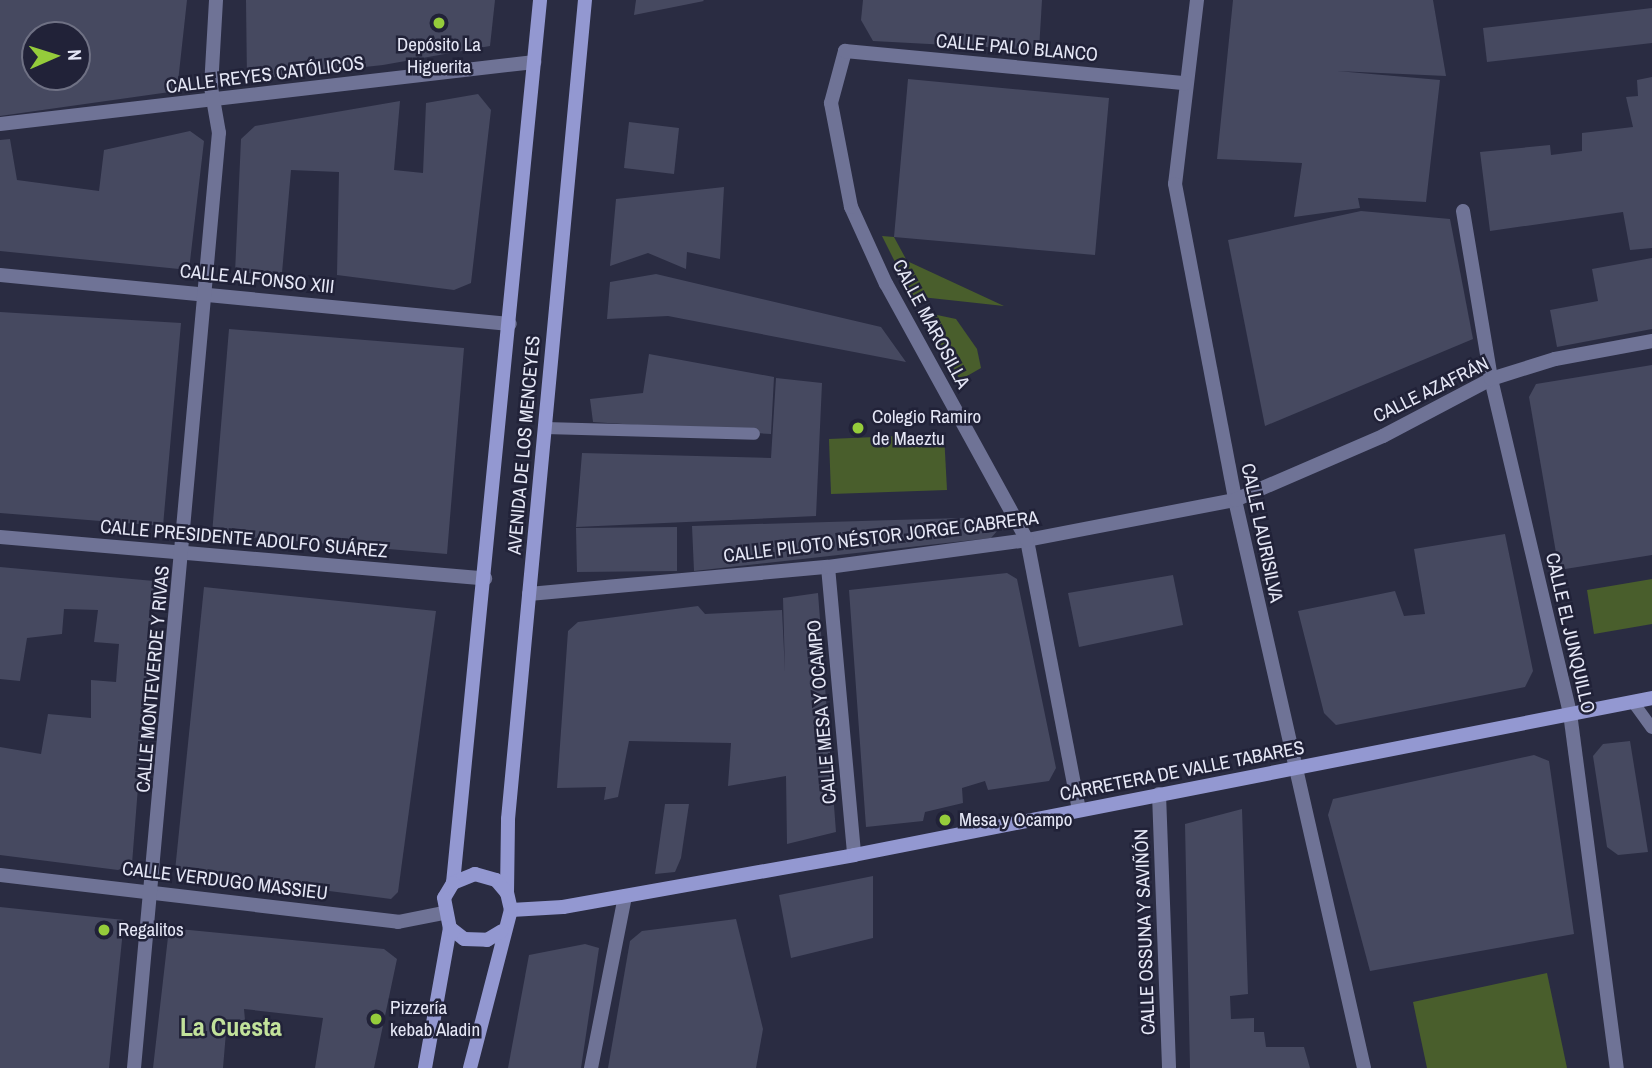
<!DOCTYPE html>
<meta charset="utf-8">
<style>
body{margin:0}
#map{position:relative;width:1652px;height:1068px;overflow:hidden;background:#2a2c42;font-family:"Archivo Narrow",sans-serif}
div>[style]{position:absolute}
.green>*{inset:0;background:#495e2c}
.building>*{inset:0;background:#464960}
.lane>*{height:12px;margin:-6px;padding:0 6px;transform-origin:6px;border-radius:6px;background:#6f7396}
.street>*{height:14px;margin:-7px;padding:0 7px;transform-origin:7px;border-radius:7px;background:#6f7396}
.secondary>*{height:14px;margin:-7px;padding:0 7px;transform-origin:7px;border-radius:7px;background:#9398d1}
.dots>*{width:19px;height:19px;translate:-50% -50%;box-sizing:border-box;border:4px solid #212238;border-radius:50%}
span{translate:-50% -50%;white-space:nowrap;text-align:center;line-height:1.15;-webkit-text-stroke:5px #212238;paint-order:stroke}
.poi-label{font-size:19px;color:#e5e7f6}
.left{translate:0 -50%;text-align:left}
.street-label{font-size:19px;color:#e5e7f6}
.district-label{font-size:26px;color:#c2e29b;font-weight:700}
.north{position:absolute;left:21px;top:21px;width:70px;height:70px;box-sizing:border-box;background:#212238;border:2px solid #6f7184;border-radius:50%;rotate:87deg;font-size:19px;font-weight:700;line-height:28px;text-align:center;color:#e5e7f6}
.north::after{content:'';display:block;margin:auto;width:24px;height:32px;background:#95cc3b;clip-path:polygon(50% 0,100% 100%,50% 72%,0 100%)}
</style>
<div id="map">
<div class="green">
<div style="clip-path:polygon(882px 236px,894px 237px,907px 261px,1004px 306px,912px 296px)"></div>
<div style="clip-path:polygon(923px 312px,956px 319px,977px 349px,981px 368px,960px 380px)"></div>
<div style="clip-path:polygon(944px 434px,947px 490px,831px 494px,829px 439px)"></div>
<div style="clip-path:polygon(1652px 579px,1652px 624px,1594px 634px,1587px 590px)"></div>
<div style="clip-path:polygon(1547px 973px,1567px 1068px,1427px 1068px,1413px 1002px)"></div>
</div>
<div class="building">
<div style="clip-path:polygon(evenodd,0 0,187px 0,177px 91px,0 116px,0 0,35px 35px,77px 35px,77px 77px,35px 77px,35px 35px)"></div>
<div style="clip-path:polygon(246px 0,495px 0,490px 46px,383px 65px,247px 80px)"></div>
<div style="clip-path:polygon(636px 0,703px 0,704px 1px,634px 15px)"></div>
<div style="clip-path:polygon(863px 0,1042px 0,1039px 50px,873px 41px,861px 20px)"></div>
<div style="clip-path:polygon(1233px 0,1433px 0,1446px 76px,1337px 71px,1440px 80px,1426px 202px,1358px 198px,1360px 208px,1294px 217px,1302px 163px,1217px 159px)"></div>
<div style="clip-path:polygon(1652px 8px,1652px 43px,1487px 62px,1483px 28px)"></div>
<div style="clip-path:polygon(1652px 77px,1652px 248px,1630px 250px,1623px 212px,1490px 231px,1480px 152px,1550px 145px,1551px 155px,1582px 151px,1582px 133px,1633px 127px,1626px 97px,1638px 96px,1637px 80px)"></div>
<div style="clip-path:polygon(908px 79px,1109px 98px,1095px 255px,894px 237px)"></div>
<div style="clip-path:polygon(478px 94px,491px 110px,471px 283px,454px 290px,337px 275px,339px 172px,291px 170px,282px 273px,235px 273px,241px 139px,255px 126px,400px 101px,394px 170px,423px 173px,426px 103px)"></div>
<div style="clip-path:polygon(629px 122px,679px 128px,674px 174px,624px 168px)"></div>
<div style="clip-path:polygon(190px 131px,204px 141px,189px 270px,0 251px,0 140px,10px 139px,17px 180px,99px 191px,104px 150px)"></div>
<div style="clip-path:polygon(724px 187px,720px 259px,687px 252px,686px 269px,648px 253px,610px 266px,616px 199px)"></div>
<div style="clip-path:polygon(1361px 211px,1450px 219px,1473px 339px,1265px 426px,1228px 240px)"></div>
<div style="clip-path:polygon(1652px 258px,1652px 329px,1557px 347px,1550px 310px,1598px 301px,1592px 269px)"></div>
<div style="clip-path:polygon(656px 274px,881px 327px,906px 362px,668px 316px,607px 319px,610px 282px)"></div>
<div style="clip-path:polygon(0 312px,181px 323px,163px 526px,0 513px)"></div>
<div style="clip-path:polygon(229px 329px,464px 348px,447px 554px,212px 534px)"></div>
<div style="clip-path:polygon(649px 354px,774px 377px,771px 434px,593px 422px,590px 399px,643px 393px)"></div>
<div style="clip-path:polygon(1652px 365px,1652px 555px,1559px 570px,1529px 397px,1536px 384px)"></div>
<div style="clip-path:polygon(776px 378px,822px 383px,816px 516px,576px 527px,582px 453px,771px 458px)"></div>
<div style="clip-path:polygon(994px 517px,998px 530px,991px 538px,694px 571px,692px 526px)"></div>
<div style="clip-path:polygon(677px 527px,677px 571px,577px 572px,576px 528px)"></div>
<div style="clip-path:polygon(1505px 534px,1533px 671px,1525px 687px,1336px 725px,1324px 713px,1298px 611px,1395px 591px,1404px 616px,1425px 614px,1414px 549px)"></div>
<div style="clip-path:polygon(0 567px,154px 581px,132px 864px,118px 870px,0 855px,0 747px,41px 754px,48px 714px,91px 718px,91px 680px,116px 682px,119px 644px,94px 642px,98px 610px,64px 609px,62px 634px,27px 638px,20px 681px,0 679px)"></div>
<div style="clip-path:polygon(1007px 573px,1017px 579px,1056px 768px,1049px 781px,988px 790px,985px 781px,962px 788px,963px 803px,925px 812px,923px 821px,866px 827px,849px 590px)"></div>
<div style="clip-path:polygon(1173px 575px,1183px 625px,1079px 647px,1068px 593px)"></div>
<div style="clip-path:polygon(204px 587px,436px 611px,398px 892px,391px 899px,175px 871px)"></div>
<div style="clip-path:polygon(818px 593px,836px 832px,787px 844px,786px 776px,728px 786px,731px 743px,629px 741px,618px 797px,604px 800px,606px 787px,557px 788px,568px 631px,578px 622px,698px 606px,705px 614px,782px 610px,785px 672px,783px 598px)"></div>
<div style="clip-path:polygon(1630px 741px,1648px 852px,1618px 855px,1607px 847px,1593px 756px,1603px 744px)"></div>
<div style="clip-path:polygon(1534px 755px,1549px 761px,1574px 934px,1370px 971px,1328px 815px,1333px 799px)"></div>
<div style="clip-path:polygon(665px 804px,689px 804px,681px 858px,675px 872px,655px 874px)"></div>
<div style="clip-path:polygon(1242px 809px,1248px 994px,1230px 996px,1231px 1019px,1254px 1018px,1254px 1032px,1264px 1032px,1266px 1047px,1304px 1047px,1310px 1068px,1190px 1068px,1185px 824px)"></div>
<div style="clip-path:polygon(873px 876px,873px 938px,791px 958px,779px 895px)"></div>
<div style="clip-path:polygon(0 907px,124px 920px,109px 1068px,0 1068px)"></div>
<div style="clip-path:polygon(736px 919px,763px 1029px,756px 1068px,608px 1068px,630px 941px,642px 931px)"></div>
<div style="clip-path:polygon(179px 929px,384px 949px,397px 959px,374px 1068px,315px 1068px,323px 1018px,244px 1009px,245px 1020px,227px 1020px,223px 1068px,153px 1068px,168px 937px)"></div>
<div style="clip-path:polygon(585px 944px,599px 948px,581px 1068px,508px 1068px,529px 955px)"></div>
</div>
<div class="lane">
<div style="left:545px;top:428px;width:209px;rotate:1.6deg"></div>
<div style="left:1633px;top:702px;width:32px;rotate:54deg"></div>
</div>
<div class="street">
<div style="left:1197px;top:0;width:185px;rotate:96.8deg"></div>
<div style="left:1175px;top:184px;width:322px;rotate:79.2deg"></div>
<div style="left:1235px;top:500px;width:582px;rotate:77.2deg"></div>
<div style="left:0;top:124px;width:538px;rotate:-6.62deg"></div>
<div style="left:1463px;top:211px;width:170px;rotate:80.5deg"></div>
<div style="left:1491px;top:379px;width:343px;rotate:76.7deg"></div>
<div style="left:1570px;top:713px;width:358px;rotate:82.5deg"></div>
<div style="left:0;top:275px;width:512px;rotate:5.49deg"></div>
<div style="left:0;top:537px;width:487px;rotate:4.9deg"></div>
<div style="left:828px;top:567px;width:289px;rotate:84.8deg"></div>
<div style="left:529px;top:594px;width:300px;rotate:-5.2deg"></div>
<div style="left:828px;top:567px;width:201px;rotate:-7.7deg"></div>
<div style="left:1027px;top:540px;width:212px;rotate:-10.9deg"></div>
<div style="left:1235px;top:500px;width:161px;rotate:-23.4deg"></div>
<div style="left:1383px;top:436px;width:122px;rotate:-27.8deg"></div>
<div style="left:1491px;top:379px;width:67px;rotate:-17.4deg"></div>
<div style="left:1555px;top:359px;width:99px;rotate:-10.5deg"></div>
<div style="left:1159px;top:794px;width:274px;rotate:87.9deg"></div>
<div style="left:1079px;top:810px;width:275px;rotate:-100.9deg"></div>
<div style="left:1027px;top:540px;width:292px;rotate:-118.8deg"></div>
<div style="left:886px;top:284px;width:85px;rotate:-114.4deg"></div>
<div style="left:851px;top:207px;width:106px;rotate:-100.9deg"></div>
<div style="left:831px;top:103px;width:54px;rotate:-74.9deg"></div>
<div style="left:845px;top:51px;width:342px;rotate:5.4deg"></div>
<div style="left:0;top:875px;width:401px;rotate:6.7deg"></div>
<div style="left:398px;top:922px;width:47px;rotate:-11.1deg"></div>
<div style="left:134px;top:1068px;width:939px;rotate:-84.81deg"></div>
<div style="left:219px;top:133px;width:47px;rotate:-99.9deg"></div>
<div style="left:211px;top:87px;width:87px;rotate:-86.7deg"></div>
<div style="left:591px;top:1068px;width:175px;rotate:-78.8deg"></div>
</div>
<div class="secondary">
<div style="left:453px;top:883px;width:887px;rotate:-84.37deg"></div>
<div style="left:507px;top:893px;width:74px;rotate:-89.2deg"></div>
<div style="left:508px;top:819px;width:823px;rotate:-84.63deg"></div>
<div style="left:511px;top:910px;width:52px;rotate:-3.3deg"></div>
<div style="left:563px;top:907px;width:296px;rotate:-10.1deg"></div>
<div style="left:854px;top:855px;width:813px;rotate:-11.13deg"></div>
<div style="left:425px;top:1068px;width:142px;rotate:-79.9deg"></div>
<div style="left:470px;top:1068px;width:163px;rotate:-75.5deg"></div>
<div style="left:511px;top:910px;width:17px;rotate:-103deg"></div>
<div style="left:507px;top:893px;width:17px;rotate:-130deg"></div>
<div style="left:496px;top:880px;width:22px;rotate:-164deg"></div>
<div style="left:475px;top:874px;width:24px;rotate:158deg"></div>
<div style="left:453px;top:883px;width:17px;rotate:121deg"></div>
<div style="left:444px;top:898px;width:31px;rotate:79deg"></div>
<div style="left:450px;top:928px;width:18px;rotate:38deg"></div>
<div style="left:464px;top:939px;width:23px;rotate:2deg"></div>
<div style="left:487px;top:940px;width:17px;rotate:-31deg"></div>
</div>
<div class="dots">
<div style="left:439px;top:23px;background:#95cc3b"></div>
<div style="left:858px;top:428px;background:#95cc3b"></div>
<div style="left:945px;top:820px;background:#95cc3b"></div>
<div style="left:104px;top:930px;background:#95cc3b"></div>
<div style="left:376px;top:1019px;background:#95cc3b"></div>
</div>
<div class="poi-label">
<span style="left:439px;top:56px">Depósito La<br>Higuerita</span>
<span class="left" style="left:872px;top:428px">Colegio Ramiro<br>de Maeztu</span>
<span class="left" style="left:959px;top:820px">Mesa y Ocampo</span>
<span class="left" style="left:118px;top:930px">Regalitos</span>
<span class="left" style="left:390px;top:1019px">Pizzería<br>kebab Aladin</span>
</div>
<div class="street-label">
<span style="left:1017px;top:48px;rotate:5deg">CALLE PALO BLANCO</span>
<span style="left:265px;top:75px;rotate:-7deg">CALLE REYES CATÓLICOS</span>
<span style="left:257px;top:279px;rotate:6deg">CALLE ALFONSO XIII</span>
<span style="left:931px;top:324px;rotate:62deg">CALLE MAROSILLA</span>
<span style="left:1431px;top:390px;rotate:-26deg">CALLE AZAFRÁN</span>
<span style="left:524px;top:445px;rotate:-85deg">AVENIDA DE LOS MENCEYES</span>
<span style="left:1262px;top:533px;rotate:78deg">CALLE LAURISILVA</span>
<span style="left:881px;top:537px;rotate:-7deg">CALLE PILOTO NÉSTOR JORGE CABRERA</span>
<span style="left:244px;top:539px;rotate:5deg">CALLE PRESIDENTE ADOLFO SUÁREZ</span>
<span style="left:1570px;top:633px;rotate:77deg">CALLE EL JUNQUILLO</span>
<span style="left:153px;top:679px;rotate:-85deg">CALLE MONTEVERDE Y RIVAS</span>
<span style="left:822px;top:712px;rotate:-95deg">CALLE MESA Y OCAMPO</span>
<span style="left:1182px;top:771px;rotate:-11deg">CARRETERA DE VALLE TABARES</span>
<span style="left:225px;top:881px;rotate:7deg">CALLE VERDUGO MASSIEU</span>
<span style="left:1145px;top:932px;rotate:-92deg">CALLE OSSUNA Y SAVIÑÓN</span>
</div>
<div class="district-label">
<span style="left:231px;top:1027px">La Cuesta</span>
</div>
<div class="north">N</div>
</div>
